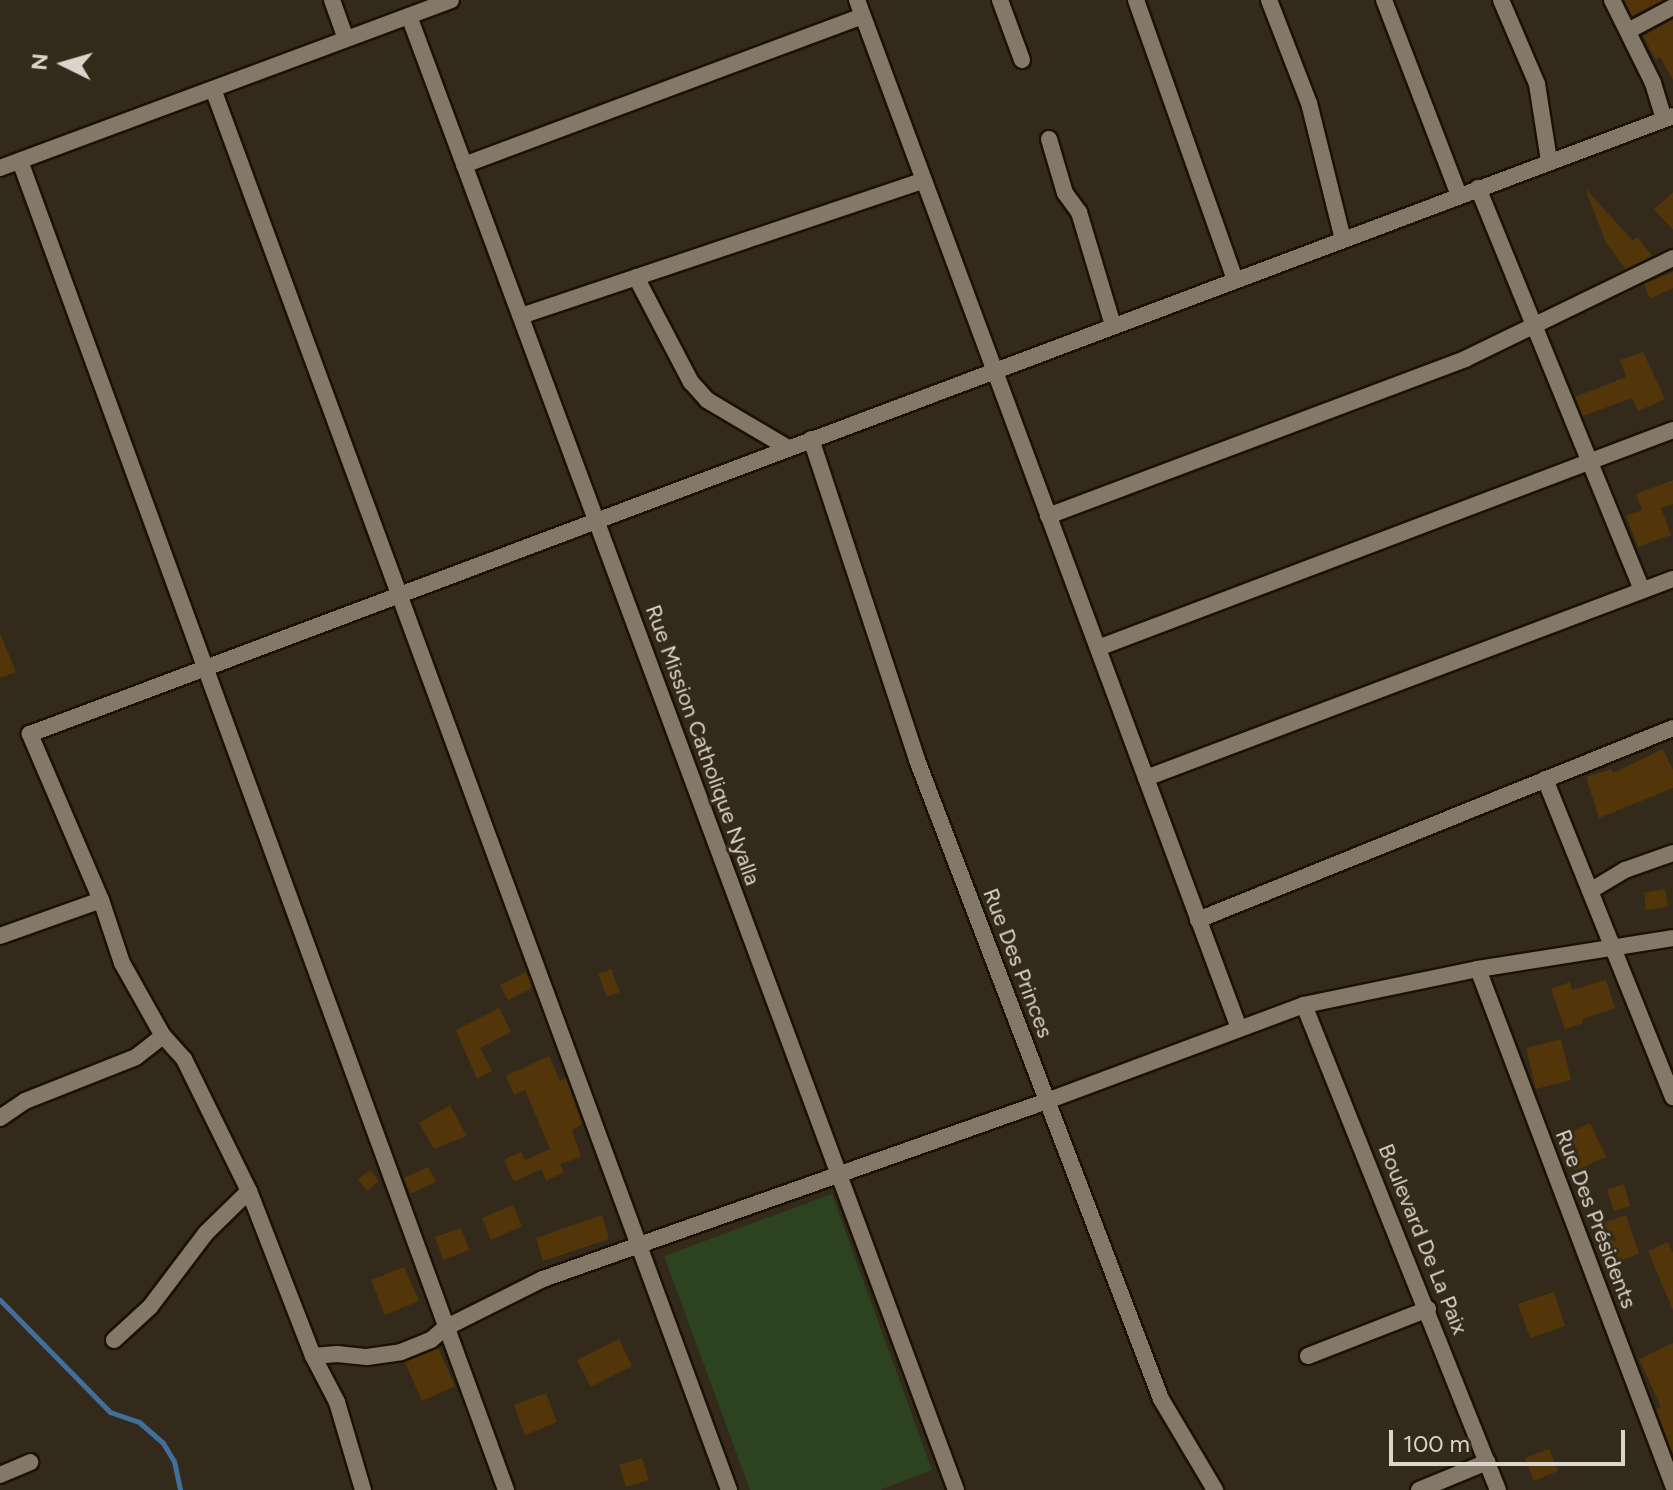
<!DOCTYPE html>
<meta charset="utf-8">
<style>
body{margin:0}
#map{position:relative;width:1673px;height:1490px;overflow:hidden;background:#332a1c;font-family:Figtree,sans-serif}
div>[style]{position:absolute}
.green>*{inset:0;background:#2d421e}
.stream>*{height:5px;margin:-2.5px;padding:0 2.5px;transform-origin:2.5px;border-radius:2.5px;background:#406f9b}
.building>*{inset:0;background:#523609}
.roads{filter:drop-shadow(2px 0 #1b1205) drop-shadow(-2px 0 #1b1205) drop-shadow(0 2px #1b1205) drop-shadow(0 -2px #1b1205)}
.minor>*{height:16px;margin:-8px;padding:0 8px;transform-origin:8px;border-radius:8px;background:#847969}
span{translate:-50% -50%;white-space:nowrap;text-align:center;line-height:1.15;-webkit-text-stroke:6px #332a1c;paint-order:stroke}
.street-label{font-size:22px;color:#dad4cb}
.north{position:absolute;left:24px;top:24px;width:80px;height:80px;-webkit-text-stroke:6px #332a1c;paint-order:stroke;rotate:275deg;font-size:22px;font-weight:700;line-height:32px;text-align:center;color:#dad4cb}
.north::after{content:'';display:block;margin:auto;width:28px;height:36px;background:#dad4cb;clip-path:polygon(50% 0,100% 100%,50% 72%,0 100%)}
.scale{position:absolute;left:1389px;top:1430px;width:236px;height:36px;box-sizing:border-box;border:4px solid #dad4cb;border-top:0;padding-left:10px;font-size:24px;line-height:28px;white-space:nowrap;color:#dad4cb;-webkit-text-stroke:6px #332a1c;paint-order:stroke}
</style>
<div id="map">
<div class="green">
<div style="clip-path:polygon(832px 1194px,932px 1470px,880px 1490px,750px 1490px,664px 1256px)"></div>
</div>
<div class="stream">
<div style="left:0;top:1300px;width:157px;rotate:45.5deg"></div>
<div style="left:110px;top:1412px;width:31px;rotate:19deg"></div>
<div style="left:139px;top:1422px;width:32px;rotate:41deg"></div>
<div style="left:163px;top:1443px;width:21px;rotate:59deg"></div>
<div style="left:174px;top:1461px;width:30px;rotate:78deg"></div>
</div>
<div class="building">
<div style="clip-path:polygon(1624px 0,1663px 0,1632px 16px)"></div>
<div style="clip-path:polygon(1673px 19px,1673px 80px,1660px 57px,1656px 60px,1643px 36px)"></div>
<div style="clip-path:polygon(1585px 188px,1633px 241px,1637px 237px,1652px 256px,1626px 269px,1606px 243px)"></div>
<div style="clip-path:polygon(1673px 192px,1673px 230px,1654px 209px)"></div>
<div style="clip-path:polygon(1673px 272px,1673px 288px,1650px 299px,1644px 284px)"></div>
<div style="clip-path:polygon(1643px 352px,1665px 399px,1638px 411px,1632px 398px,1583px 416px,1575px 397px,1626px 377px,1620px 360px)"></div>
<div style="clip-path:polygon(1673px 480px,1673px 504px,1661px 508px,1671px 535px,1638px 547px,1626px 516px,1642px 510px,1636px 494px)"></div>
<div style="clip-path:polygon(0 633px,16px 672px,0 678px)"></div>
<div style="clip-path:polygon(1663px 749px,1673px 770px,1673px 788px,1599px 818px,1586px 777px,1612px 769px,1613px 773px)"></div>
<div style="clip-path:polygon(1665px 889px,1668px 907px,1646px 910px,1644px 893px)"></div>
<div style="clip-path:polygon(611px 969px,620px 992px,607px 997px,598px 974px)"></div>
<div style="clip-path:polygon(526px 972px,532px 988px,508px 1000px,500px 985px)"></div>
<div style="clip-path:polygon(1606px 980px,1615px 1008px,1582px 1019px,1583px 1023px,1565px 1029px,1551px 989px,1570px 982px,1572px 990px)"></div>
<div style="clip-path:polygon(499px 1008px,511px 1032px,480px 1048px,492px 1071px,477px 1079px,456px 1030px)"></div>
<div style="clip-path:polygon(1561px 1039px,1571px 1080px,1536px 1089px,1526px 1048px)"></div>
<div style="clip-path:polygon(549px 1056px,560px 1081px,566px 1078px,582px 1124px,572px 1130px,581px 1157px,560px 1164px,564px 1172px,546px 1181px,541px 1169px,514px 1182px,504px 1160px,521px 1152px,525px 1160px,550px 1149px,525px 1090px,514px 1095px,506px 1076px)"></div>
<div style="clip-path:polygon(450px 1105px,467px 1136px,434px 1149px,419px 1123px)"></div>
<div style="clip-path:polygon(1590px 1123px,1606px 1157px,1574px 1171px,1559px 1138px)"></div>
<div style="clip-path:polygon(428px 1167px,436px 1182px,410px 1194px,404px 1178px)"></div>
<div style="clip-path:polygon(370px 1170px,379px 1181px,367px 1191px,358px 1179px)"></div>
<div style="clip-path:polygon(1624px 1184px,1630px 1206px,1614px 1211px,1607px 1190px)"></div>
<div style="clip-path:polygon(513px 1205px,522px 1226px,491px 1240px,482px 1218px)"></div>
<div style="clip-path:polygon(602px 1215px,609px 1239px,543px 1261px,536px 1238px)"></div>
<div style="clip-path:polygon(1626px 1215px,1639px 1254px,1610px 1264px,1597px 1225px)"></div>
<div style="clip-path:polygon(461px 1228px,469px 1250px,443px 1260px,435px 1237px)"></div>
<div style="clip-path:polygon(1668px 1242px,1673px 1253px,1673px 1310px,1648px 1251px)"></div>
<div style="clip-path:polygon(404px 1267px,419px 1301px,385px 1315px,371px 1280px)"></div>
<div style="clip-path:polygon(1554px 1292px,1565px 1326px,1530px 1338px,1518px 1304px)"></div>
<div style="clip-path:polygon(619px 1339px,632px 1366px,591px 1387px,577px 1360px)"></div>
<div style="clip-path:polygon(1673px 1343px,1673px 1454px,1656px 1409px,1661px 1407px,1639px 1359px)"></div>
<div style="clip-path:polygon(438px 1348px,455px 1386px,422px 1401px,405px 1362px)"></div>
<div style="clip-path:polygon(546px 1393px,557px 1422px,525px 1435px,514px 1405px)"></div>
<div style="clip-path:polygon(1549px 1449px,1558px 1471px,1534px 1481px,1525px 1458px)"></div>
<div style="clip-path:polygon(642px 1458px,649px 1480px,626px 1487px,619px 1465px)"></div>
</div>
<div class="roads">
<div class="minor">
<div style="left:332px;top:0;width:41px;rotate:70.3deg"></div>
<div style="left:857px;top:0;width:1097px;rotate:69.62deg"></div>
<div style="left:1000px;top:0;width:64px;rotate:69.9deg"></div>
<div style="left:1136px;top:0;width:297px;rotate:70.5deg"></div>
<div style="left:1269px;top:0;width:110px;rotate:68.8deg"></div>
<div style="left:1309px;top:103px;width:140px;rotate:76deg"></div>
<div style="left:1384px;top:0;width:209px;rotate:69deg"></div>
<div style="left:1501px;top:0;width:91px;rotate:66.8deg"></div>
<div style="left:1537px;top:84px;width:78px;rotate:81.1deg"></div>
<div style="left:1612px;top:0;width:93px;rotate:63.7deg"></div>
<div style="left:1653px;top:83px;width:38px;rotate:73deg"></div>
<div style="left:409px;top:16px;width:1572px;rotate:69.64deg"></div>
<div style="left:1628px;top:31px;width:51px;rotate:-28.1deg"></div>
<div style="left:213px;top:89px;width:1493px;rotate:69.78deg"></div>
<div style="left:1049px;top:139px;width:56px;rotate:73.5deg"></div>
<div style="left:1065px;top:193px;width:24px;rotate:54deg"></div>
<div style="left:1079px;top:212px;width:118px;rotate:73.3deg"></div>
<div style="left:20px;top:161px;width:1415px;rotate:69.91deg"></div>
<div style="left:464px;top:165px;width:425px;rotate:-20.5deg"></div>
<div style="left:0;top:168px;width:481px;rotate:-20.4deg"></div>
<div style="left:1478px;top:188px;width:434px;rotate:67.8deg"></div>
<div style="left:636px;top:277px;width:119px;rotate:62.4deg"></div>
<div style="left:691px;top:382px;width:24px;rotate:48deg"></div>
<div style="left:707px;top:400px;width:94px;rotate:30.7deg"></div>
<div style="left:521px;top:316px;width:425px;rotate:-18.6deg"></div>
<div style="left:811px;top:439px;width:338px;rotate:71.7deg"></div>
<div style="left:917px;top:760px;width:684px;rotate:69.1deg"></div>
<div style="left:1161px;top:1399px;width:106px;rotate:59.3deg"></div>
<div style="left:1048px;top:516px;width:446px;rotate:-20.6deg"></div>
<div style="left:1465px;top:359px;width:231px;rotate:-25.9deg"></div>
<div style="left:1098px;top:648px;width:615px;rotate:-20.76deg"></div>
<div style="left:1146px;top:778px;width:563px;rotate:-20.69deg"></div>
<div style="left:1545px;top:779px;width:343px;rotate:68.1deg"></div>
<div style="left:1590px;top:891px;width:41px;rotate:-31deg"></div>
<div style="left:1625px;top:870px;width:51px;rotate:-19.5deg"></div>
<div style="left:1198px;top:920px;width:512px;rotate:-22.01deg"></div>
<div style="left:0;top:936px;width:107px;rotate:-19.6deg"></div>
<div style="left:1478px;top:969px;width:552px;rotate:69.3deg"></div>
<div style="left:1304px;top:1005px;width:522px;rotate:68.2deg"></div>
<div style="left:0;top:1118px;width:30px;rotate:-34deg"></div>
<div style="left:25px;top:1101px;width:119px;rotate:-21.6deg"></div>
<div style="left:136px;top:1057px;width:34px;rotate:-38deg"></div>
<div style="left:114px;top:1340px;width:49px;rotate:-42.5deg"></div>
<div style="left:150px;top:1307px;width:93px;rotate:-52.9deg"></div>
<div style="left:206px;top:1233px;width:60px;rotate:-44.3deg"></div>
<div style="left:313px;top:1356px;width:24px;rotate:-5deg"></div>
<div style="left:337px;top:1354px;width:30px;rotate:6deg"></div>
<div style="left:367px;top:1357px;width:34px;rotate:-8deg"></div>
<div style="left:401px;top:1352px;width:32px;rotate:-22deg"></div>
<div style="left:431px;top:1340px;width:18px;rotate:-41deg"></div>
<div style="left:445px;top:1328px;width:110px;rotate:-26.6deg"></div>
<div style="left:543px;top:1279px;width:535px;rotate:-19.45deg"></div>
<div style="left:1047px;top:1101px;width:274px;rotate:-20.5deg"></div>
<div style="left:1304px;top:1005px;width:178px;rotate:-11.7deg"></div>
<div style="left:1478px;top:969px;width:197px;rotate:-9deg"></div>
<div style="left:1308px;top:1356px;width:129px;rotate:-21.4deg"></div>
<div style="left:0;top:1475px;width:33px;rotate:-23deg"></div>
<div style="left:363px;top:1490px;width:92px;rotate:-106.5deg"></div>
<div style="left:337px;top:1402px;width:52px;rotate:-117.6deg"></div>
<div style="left:313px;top:1356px;width:177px;rotate:-111.2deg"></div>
<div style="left:249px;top:1191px;width:147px;rotate:-116.2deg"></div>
<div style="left:184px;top:1059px;width:31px;rotate:-132deg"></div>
<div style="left:163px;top:1036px;width:84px;rotate:-119.3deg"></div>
<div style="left:122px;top:963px;width:66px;rotate:-108.4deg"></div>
<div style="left:101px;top:900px;width:181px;rotate:-113.2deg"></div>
<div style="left:30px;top:734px;width:1755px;rotate:-20.61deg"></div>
<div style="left:1419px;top:1490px;width:74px;rotate:-22.4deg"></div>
</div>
</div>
<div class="street-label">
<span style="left:703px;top:745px;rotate:70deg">Rue Mission Catholique Nyalla</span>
<span style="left:1018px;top:963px;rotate:69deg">Rue Des Princes</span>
<span style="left:1596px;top:1219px;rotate:69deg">Rue Des Présidents</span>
<span style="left:1423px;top:1239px;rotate:68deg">Boulevard De La Paix</span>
</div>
<div class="north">N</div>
<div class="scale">100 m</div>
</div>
